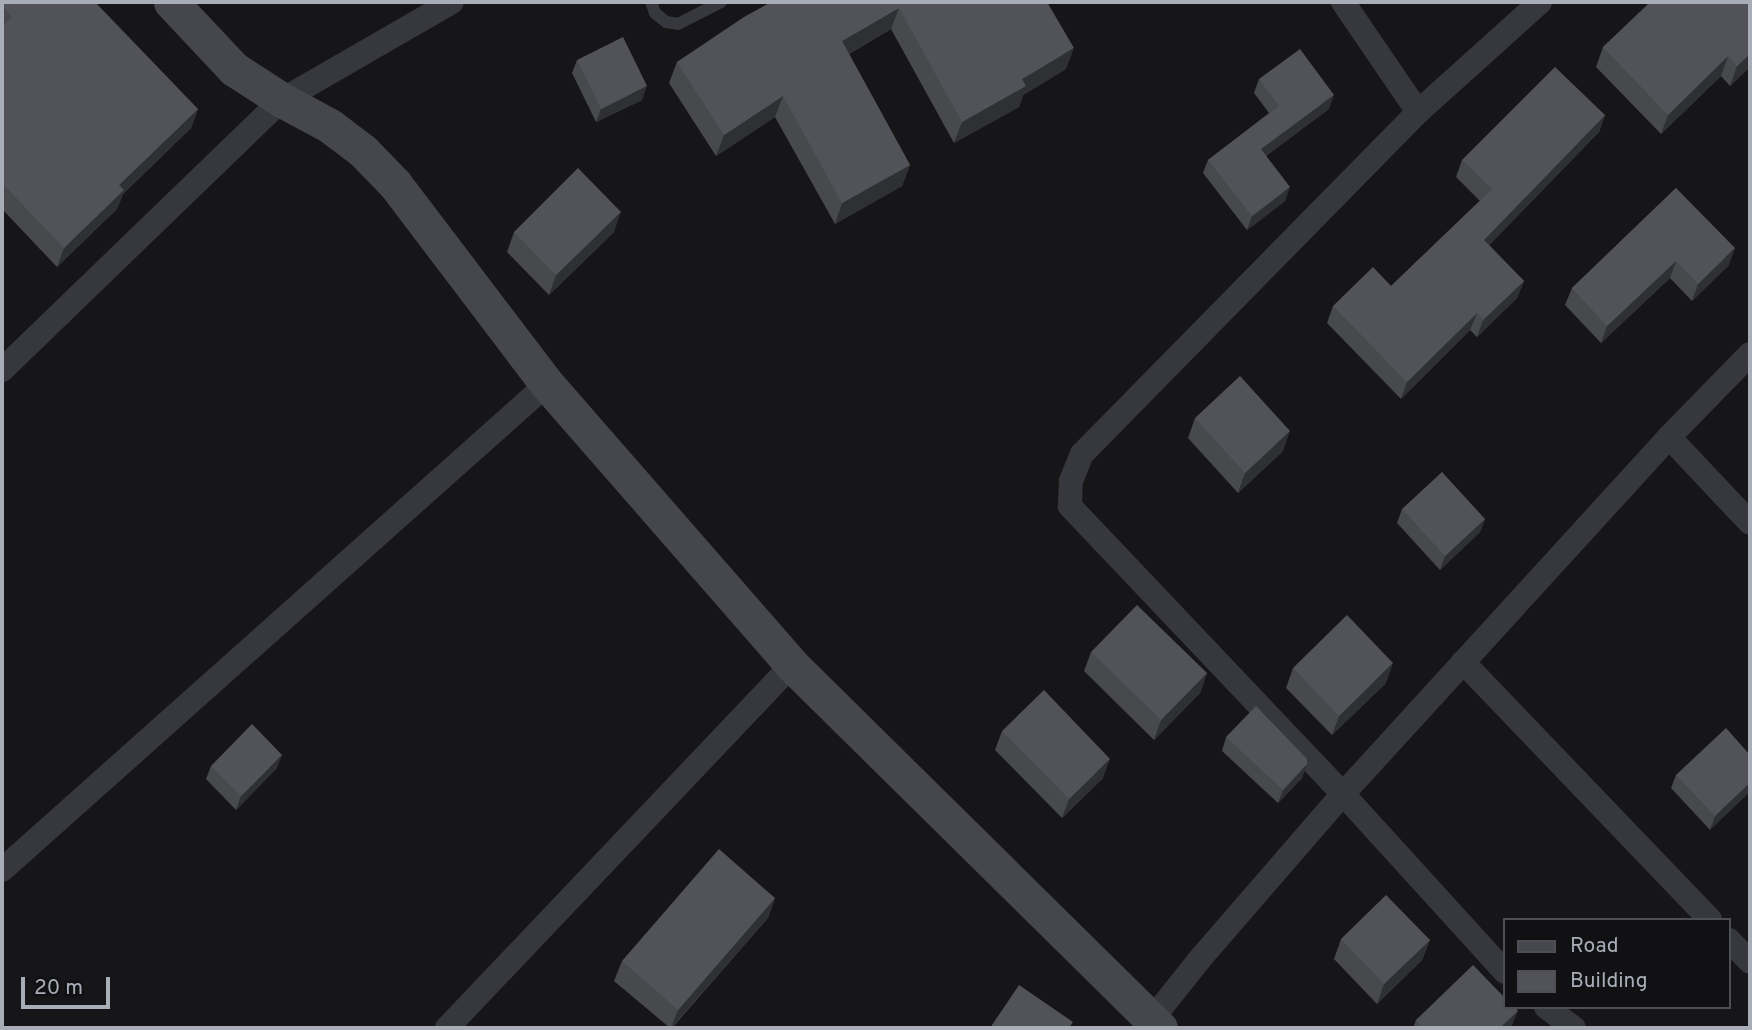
<!DOCTYPE html>
<style>
body{margin:0}
#map{position:relative;width:1752px;height:1030px;overflow:hidden;background:#161618;font-family:Overpass,sans-serif}
div>[style]{position:absolute}
.service>*{height:12px;margin:-6px;padding:0 6px;transform-origin:6px;border-radius:6px;background:#37383d}
.minor>*{height:24px;margin:-12px;padding:0 12px;transform-origin:12px;border-radius:12px;background:#37383d}
.secondary>*{height:35px;margin:-17.5px;padding:0 17.5px;transform-origin:17.5px;border-radius:17.5px;background:#45474d}
.wall>*{inset:0;background:#47494d}
.shaded-wall>*{inset:0;background:#2f3033}
.building>*{inset:0;background:#525359}
span{translate:-50% -50%;white-space:nowrap;text-align:center;line-height:1.15;-webkit-text-stroke:7px #111113;paint-order:stroke}
.frame{position:absolute;inset:0;border:4px solid #a8adb8;pointer-events:none}
.legend{position:absolute;left:1503px;top:918px;width:228px;height:91px;box-sizing:border-box;background:#111113;border:2px solid #4d4f55;margin:0;padding:9px 12px;list-style:none;font-size:21px;color:#a8adb8}
.legend li{display:flex;align-items:center;gap:14px;height:35px}
.legend b{width:35px;border:2px solid #4d4f55}
.scale{position:absolute;left:21px;top:977px;width:89px;height:32px;box-sizing:border-box;border:4px solid #a8adb8;border-top:0;padding-left:9px;font-size:21px;line-height:24px;white-space:nowrap;color:#a8adb8;-webkit-text-stroke:5px #111113;paint-order:stroke}
</style>
<div id="map">
<div class="service">
<div style="left:651px;top:2px;width:12px;rotate:70deg"></div>
<div style="left:655px;top:13px;width:14px;rotate:39deg"></div>
<div style="left:666px;top:22px;width:12px;rotate:9deg"></div>
<div style="left:678px;top:24px;width:48px;rotate:-27.1deg"></div>
</div>
<div class="minor">
<div style="left:1343px;top:2px;width:133px;rotate:55.7deg"></div>
<div style="left:2px;top:370px;width:389px;rotate:-44deg"></div>
<div style="left:282px;top:100px;width:196px;rotate:-30deg"></div>
<div style="left:1669px;top:437px;width:118px;rotate:46.7deg"></div>
<div style="left:1463px;top:662px;width:357px;rotate:46.2deg"></div>
<div style="left:2px;top:870px;width:730px;rotate:-41.72deg"></div>
<div style="left:1729px;top:940px;width:30px;rotate:46deg"></div>
<div style="left:1505px;top:972px;width:241px;rotate:-132.3deg"></div>
<div style="left:1343px;top:794px;width:397px;rotate:-133.5deg"></div>
<div style="left:1070px;top:506px;width:25px;rotate:-88deg"></div>
<div style="left:1071px;top:481px;width:29px;rotate:-68deg"></div>
<div style="left:1082px;top:454px;width:479px;rotate:-45.5deg"></div>
<div style="left:1418px;top:112px;width:164px;rotate:-42deg"></div>
<div style="left:1546px;top:1007px;width:35px;rotate:37deg"></div>
<div style="left:447px;top:1028px;width:501px;rotate:-46.46deg"></div>
<div style="left:1145px;top:1028px;width:87px;rotate:-51.5deg"></div>
<div style="left:1199px;top:960px;width:220px;rotate:-49.1deg"></div>
<div style="left:1343px;top:794px;width:483px;rotate:-47.6deg"></div>
<div style="left:1669px;top:437px;width:116px;rotate:-45.7deg"></div>
</div>
<div class="secondary">
<div style="left:171px;top:2px;width:92px;rotate:46.8deg"></div>
<div style="left:234px;top:69px;width:57px;rotate:32.9deg"></div>
<div style="left:282px;top:100px;width:55px;rotate:28.4deg"></div>
<div style="left:330px;top:126px;width:41px;rotate:37.1deg"></div>
<div style="left:363px;top:151px;width:46px;rotate:45.9deg"></div>
<div style="left:395px;top:184px;width:251px;rotate:52.8deg"></div>
<div style="left:547px;top:384px;width:373px;rotate:48.9deg"></div>
<div style="left:792px;top:665px;width:517px;rotate:44.61deg"></div>
</div>
<div class="wall">
<div style="clip-path:polygon(2px 2px,198px 109px,191px 128px,123px 194px,117px 209px,57px 267px,2px 209px)"></div>
<div style="clip-path:polygon(771px 2px,1047px 2px,1066px 69px,1023px 95px,1019px 107px,954px 143px,891px 29px,849px 54px,910px 165px,902px 186px,835px 224px,775px 117px,716px 156px,669px 83px,677px 62px)"></div>
<div style="clip-path:polygon(1650px 2px,1750px 2px,1750px 67px,1730px 86px,1721px 76px,1661px 134px,1596px 67px,1603px 47px)"></div>
<div style="clip-path:polygon(577px 60px,642px 100px,596px 122px,572px 73px)"></div>
<div style="clip-path:polygon(1259px 79px,1329px 109px,1266px 156px,1285px 201px,1247px 230px,1203px 173px,1208px 160px,1269px 113px,1254px 93px)"></div>
<div style="clip-path:polygon(1605px 115px,1599px 132px,1489px 245px,1524px 281px,1517px 298px,1477px 337px,1470px 330px,1401px 399px,1327px 323px,1333px 306px,1391px 286px,1480px 201px,1456px 177px,1462px 160px)"></div>
<div style="clip-path:polygon(1676px 188px,1729px 265px,1692px 301px,1670px 278px,1601px 343px,1565px 305px,1572px 288px)"></div>
<div style="clip-path:polygon(514px 232px,614px 232px,549px 295px,507px 252px)"></div>
<div style="clip-path:polygon(1195px 418px,1283px 451px,1238px 493px,1188px 438px)"></div>
<div style="clip-path:polygon(1402px 509px,1485px 519px,1480px 532px,1440px 570px,1397px 523px)"></div>
<div style="clip-path:polygon(1091px 652px,1207px 673px,1200px 693px,1154px 740px,1084px 671px)"></div>
<div style="clip-path:polygon(1293px 668px,1386px 683px,1332px 735px,1286px 688px)"></div>
<div style="clip-path:polygon(1002px 731px,1103px 778px,1062px 818px,995px 750px)"></div>
<div style="clip-path:polygon(1226px 737px,1307px 764px,1302px 778px,1278px 803px,1222px 751px)"></div>
<div style="clip-path:polygon(1750px 755px,1710px 830px,1671px 788px,1676px 775px)"></div>
<div style="clip-path:polygon(211px 766px,277px 768px,236px 810px,206px 779px)"></div>
<div style="clip-path:polygon(775px 898px,768px 918px,672px 1028px,670px 1028px,614px 981px,622px 961px)"></div>
<div style="clip-path:polygon(1341px 939px,1430px 940px,1422px 960px,1377px 1004px,1334px 959px)"></div>
<div style="clip-path:polygon(1416px 1020px,1511px 1028px,1413px 1028px)"></div>
</div>
<div class="shaded-wall">
<div style="clip-path:polygon(899px 8px,891px 29px,834px 62px,842px 41px)"></div>
<div style="clip-path:polygon(1074px 48px,1066px 69px,1023px 95px,1019px 107px,954px 143px,962px 122px,1022px 79px)"></div>
<div style="clip-path:polygon(1750px 54px,1750px 67px,1730px 86px,1737px 66px)"></div>
<div style="clip-path:polygon(1728px 56px,1721px 76px,1661px 134px,1668px 115px)"></div>
<div style="clip-path:polygon(647px 86px,642px 100px,596px 122px,601px 109px)"></div>
<div style="clip-path:polygon(1334px 95px,1329px 109px,1256px 163px,1261px 149px)"></div>
<div style="clip-path:polygon(783px 96px,775px 117px,716px 156px,724px 135px)"></div>
<div style="clip-path:polygon(198px 109px,191px 128px,123px 194px,117px 209px,57px 267px,64px 248px,119px 185px)"></div>
<div style="clip-path:polygon(1605px 115px,1599px 132px,1478px 257px,1484px 240px)"></div>
<div style="clip-path:polygon(910px 165px,902px 186px,835px 224px,842px 203px)"></div>
<div style="clip-path:polygon(1290px 187px,1285px 201px,1247px 230px,1252px 216px)"></div>
<div style="clip-path:polygon(621px 212px,614px 232px,549px 295px,556px 275px)"></div>
<div style="clip-path:polygon(1735px 248px,1729px 265px,1692px 301px,1698px 284px)"></div>
<div style="clip-path:polygon(1676px 261px,1670px 278px,1601px 343px,1607px 326px)"></div>
<div style="clip-path:polygon(1524px 281px,1517px 298px,1477px 337px,1483px 320px)"></div>
<div style="clip-path:polygon(1477px 313px,1470px 330px,1401px 399px,1407px 382px)"></div>
<div style="clip-path:polygon(1290px 431px,1283px 451px,1238px 493px,1245px 473px)"></div>
<div style="clip-path:polygon(1485px 519px,1480px 532px,1440px 570px,1445px 556px)"></div>
<div style="clip-path:polygon(1393px 663px,1386px 683px,1332px 735px,1339px 716px)"></div>
<div style="clip-path:polygon(1207px 673px,1200px 693px,1154px 740px,1161px 720px)"></div>
<div style="clip-path:polygon(282px 755px,277px 768px,236px 810px,241px 796px)"></div>
<div style="clip-path:polygon(1110px 759px,1103px 778px,1062px 818px,1069px 799px)"></div>
<div style="clip-path:polygon(1307px 764px,1302px 778px,1278px 803px,1283px 790px)"></div>
<div style="clip-path:polygon(1750px 783px,1750px 792px,1710px 830px,1715px 816px)"></div>
<div style="clip-path:polygon(775px 898px,768px 918px,671px 1028px,678px 1010px)"></div>
<div style="clip-path:polygon(1430px 940px,1422px 960px,1377px 1004px,1384px 984px)"></div>
<div style="clip-path:polygon(1518px 1011px,1511px 1028px,1500px 1028px)"></div>
</div>
<div class="building">
<div style="clip-path:polygon(2px 2px,95px 2px,198px 109px,119px 185px,124px 190px,64px 248px,2px 183px,2px 27px,12px 17px,2px 6px)"></div>
<div style="clip-path:polygon(771px 2px,1047px 2px,1074px 48px,1022px 79px,1026px 86px,962px 122px,899px 8px,842px 41px,910px 165px,842px 203px,783px 96px,724px 135px,677px 62px,744px 17px)"></div>
<div style="clip-path:polygon(1651px 2px,1750px 2px,1750px 54px,1737px 66px,1728px 56px,1668px 115px,1603px 47px)"></div>
<div style="clip-path:polygon(623px 37px,647px 86px,601px 109px,577px 60px)"></div>
<div style="clip-path:polygon(1300px 49px,1334px 95px,1261px 149px,1290px 187px,1252px 216px,1208px 160px,1279px 106px,1259px 79px)"></div>
<div style="clip-path:polygon(1555px 67px,1605px 115px,1484px 240px,1524px 281px,1483px 320px,1477px 313px,1407px 382px,1333px 306px,1373px 267px,1391px 286px,1492px 189px,1462px 160px)"></div>
<div style="clip-path:polygon(578px 168px,621px 212px,556px 275px,514px 232px)"></div>
<div style="clip-path:polygon(1676px 188px,1735px 248px,1698px 284px,1676px 261px,1607px 326px,1572px 288px)"></div>
<div style="clip-path:polygon(1240px 376px,1290px 431px,1245px 473px,1195px 418px)"></div>
<div style="clip-path:polygon(1442px 472px,1485px 519px,1445px 556px,1402px 509px)"></div>
<div style="clip-path:polygon(1137px 605px,1207px 673px,1161px 720px,1091px 652px)"></div>
<div style="clip-path:polygon(1347px 615px,1393px 663px,1339px 716px,1293px 668px)"></div>
<div style="clip-path:polygon(1044px 690px,1110px 759px,1069px 799px,1002px 731px)"></div>
<div style="clip-path:polygon(1256px 706px,1307px 759px,1307px 764px,1283px 790px,1226px 737px)"></div>
<div style="clip-path:polygon(252px 724px,282px 755px,241px 796px,211px 766px)"></div>
<div style="clip-path:polygon(1726px 728px,1750px 755px,1750px 783px,1715px 816px,1676px 775px)"></div>
<div style="clip-path:polygon(719px 849px,775px 898px,678px 1010px,622px 961px)"></div>
<div style="clip-path:polygon(1386px 895px,1430px 940px,1384px 984px,1341px 939px)"></div>
<div style="clip-path:polygon(1473px 965px,1505px 998px,1505px 1007px,1515px 1007px,1518px 1011px,1500px 1028px,1424px 1028px,1416px 1020px)"></div>
<div style="clip-path:polygon(1019px 985px,1073px 1022px,1069px 1028px,990px 1028px)"></div>
</div>
<div class="frame"></div>
<ul class="legend">
<li><b style="height:9px;background:#45474d"></b>Road</li>
<li><b style="height:19px;background:#525359"></b>Building</li>
</ul>
<div class="scale">20 m</div>
</div>
